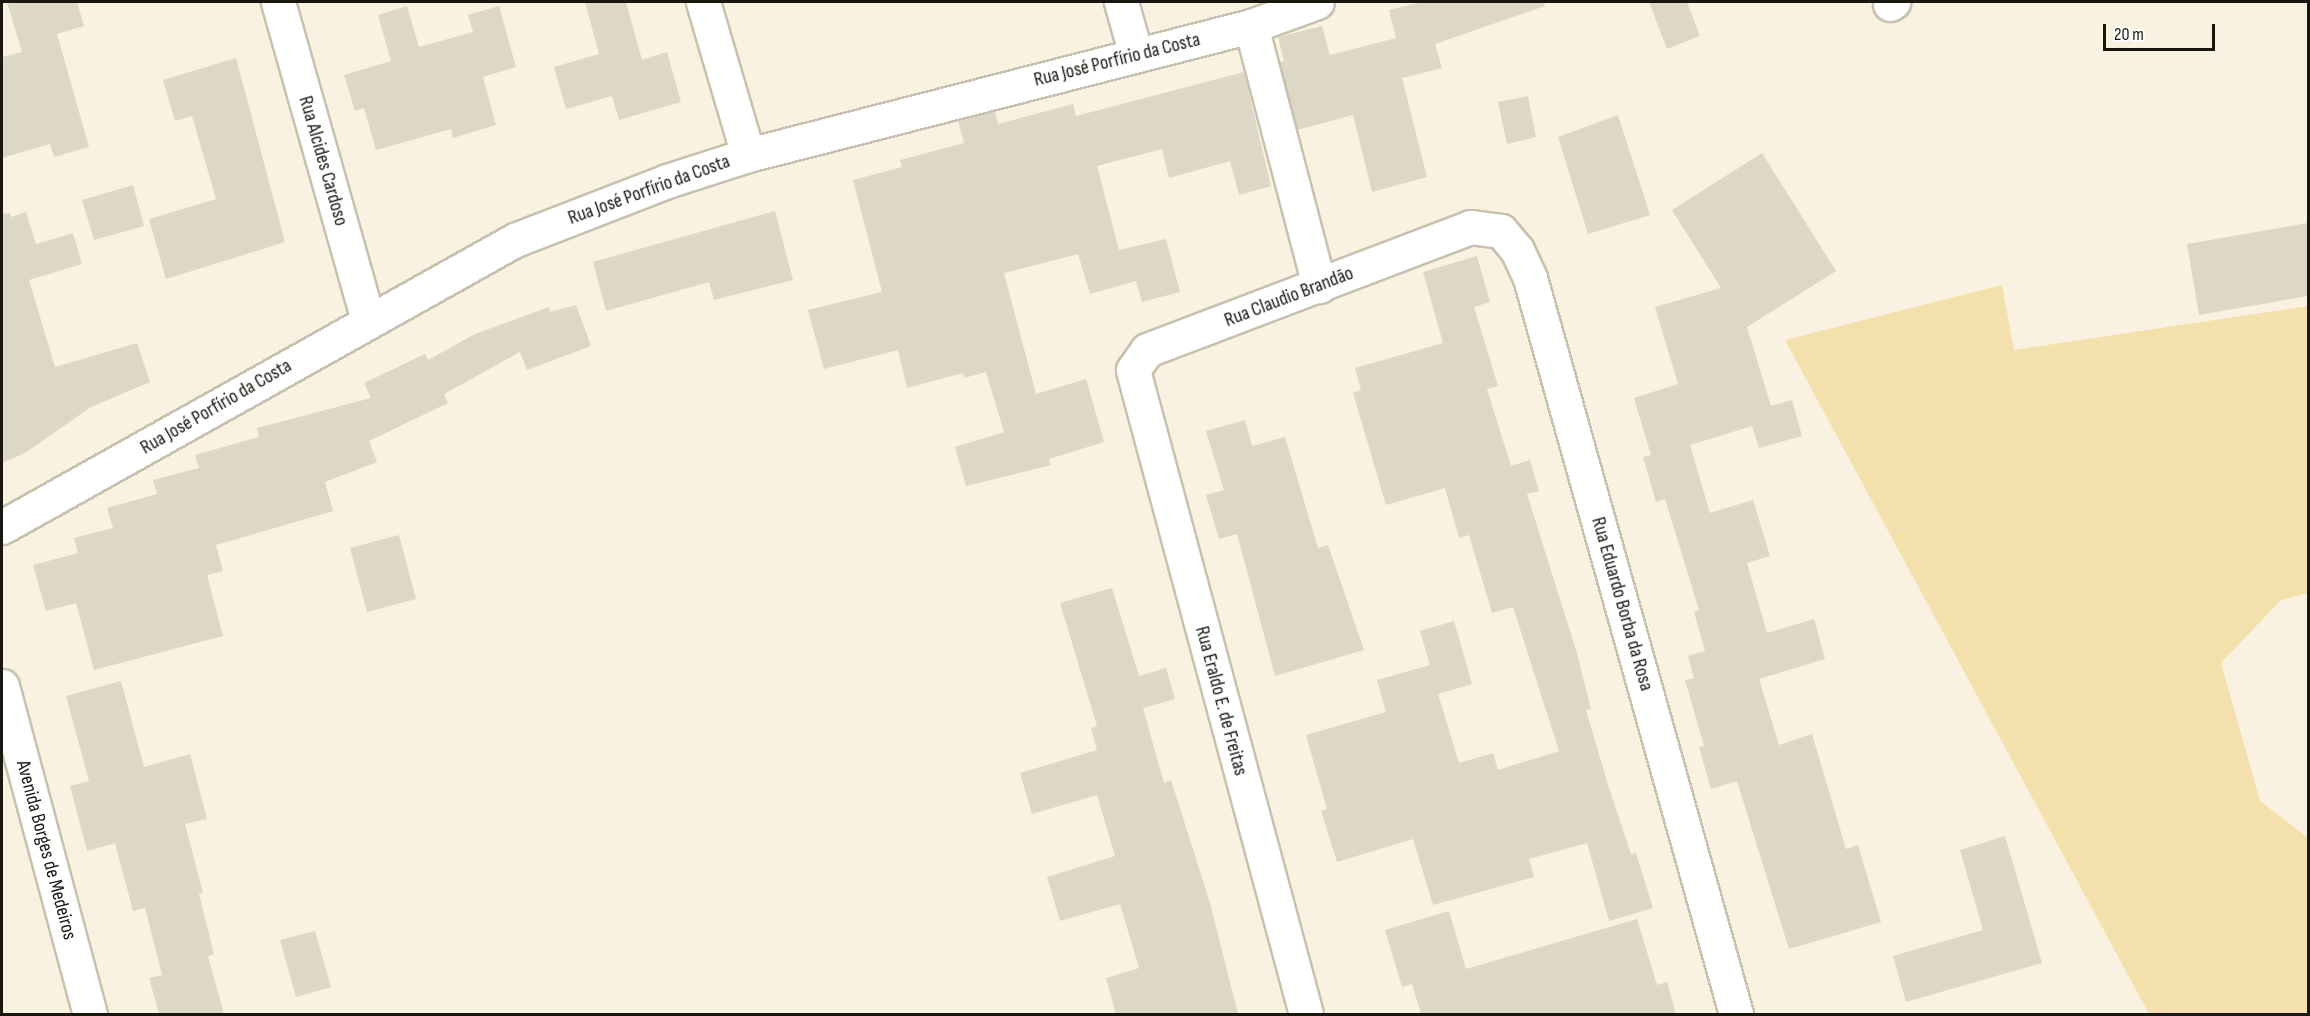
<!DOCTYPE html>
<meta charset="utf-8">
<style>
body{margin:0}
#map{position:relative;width:2310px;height:1016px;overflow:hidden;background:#f9f2e0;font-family:"Sofia Sans Condensed",sans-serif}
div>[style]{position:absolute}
.green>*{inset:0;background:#f3e0ad}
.building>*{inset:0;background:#ddd7c5}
.roads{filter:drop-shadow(2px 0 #c7c1af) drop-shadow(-2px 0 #c7c1af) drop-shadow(0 2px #c7c1af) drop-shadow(0 -2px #c7c1af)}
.minor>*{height:33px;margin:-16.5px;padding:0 16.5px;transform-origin:16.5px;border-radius:16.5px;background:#fff}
span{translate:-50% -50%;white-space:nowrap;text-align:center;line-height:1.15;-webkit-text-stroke:4.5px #fff;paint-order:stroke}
.street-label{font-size:20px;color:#1a1711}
.frame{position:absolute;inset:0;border:3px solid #1a1711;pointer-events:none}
.scale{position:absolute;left:2103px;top:24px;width:112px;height:27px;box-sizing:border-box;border:3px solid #1a1711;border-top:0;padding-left:8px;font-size:18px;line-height:21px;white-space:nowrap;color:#1a1711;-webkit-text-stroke:4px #fff;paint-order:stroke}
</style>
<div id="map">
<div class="green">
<div style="clip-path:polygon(2002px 285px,2014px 350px,2308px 306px,2308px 593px,2281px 600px,2221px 663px,2260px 801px,2308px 838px,2308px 1014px,2149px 1014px,1785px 340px)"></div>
</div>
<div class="building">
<div style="clip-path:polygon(7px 2px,77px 2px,84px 26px,57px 34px,89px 147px,54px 157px,50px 144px,2px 158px,2px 57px,22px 52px)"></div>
<div style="clip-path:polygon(585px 2px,626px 2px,642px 60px,667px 52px,681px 102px,619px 120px,612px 96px,566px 109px,554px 67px,599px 54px)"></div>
<div style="clip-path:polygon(1422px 2px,1544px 2px,1545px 6px,1435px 44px,1442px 68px,1402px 78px,1427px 177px,1372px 192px,1353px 115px,1297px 130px,1280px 62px,1284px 61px,1278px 37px,1322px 26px,1330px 55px,1396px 38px,1389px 10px)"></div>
<div style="clip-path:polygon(1649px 2px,1687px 2px,1700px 36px,1667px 49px)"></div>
<div style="clip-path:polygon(407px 6px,419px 47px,473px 32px,468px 15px,499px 6px,516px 67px,483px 77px,496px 125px,453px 138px,451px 129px,376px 150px,364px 108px,355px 111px,344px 75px,391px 61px,378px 15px)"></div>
<div style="clip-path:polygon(236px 58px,285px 242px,166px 279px,149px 219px,216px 199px,192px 116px,175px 121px,163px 80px)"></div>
<div style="clip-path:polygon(1244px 72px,1271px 186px,1239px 195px,1230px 161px,1169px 178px,1162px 149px,1097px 166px,1119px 250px,1166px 239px,1180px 292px,1142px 302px,1136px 281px,1090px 294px,1078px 254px,1004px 273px,1036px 394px,1086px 379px,1104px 442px,1049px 459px,1051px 465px,966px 486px,955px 447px,1004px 432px,986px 372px,964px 378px,963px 373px,907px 388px,898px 350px,824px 369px,808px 310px,882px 292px,853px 180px,902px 167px,900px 160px,964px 143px,958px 121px,995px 111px,998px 124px,1073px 104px,1076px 116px)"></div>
<div style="clip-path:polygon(1528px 96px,1536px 137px,1507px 144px,1498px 102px)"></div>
<div style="clip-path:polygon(1618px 115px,1650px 215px,1588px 234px,1558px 137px)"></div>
<div style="clip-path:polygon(1762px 153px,1836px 271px,1747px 327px,1771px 406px,1792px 400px,1802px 436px,1759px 448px,1752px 426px,1690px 445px,1710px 513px,1753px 500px,1770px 556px,1747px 563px,1767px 633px,1814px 619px,1825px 659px,1759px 679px,1779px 745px,1812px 734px,1846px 849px,1858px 845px,1881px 922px,1789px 949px,1737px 781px,1711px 789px,1699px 747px,1704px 746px,1685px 680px,1694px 678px,1688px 656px,1705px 651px,1694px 612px,1699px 610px,1665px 499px,1656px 502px,1643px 457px,1651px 455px,1634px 398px,1678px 384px,1655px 307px,1721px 288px,1672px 210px)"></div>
<div style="clip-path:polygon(133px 185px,144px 226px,94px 240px,82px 200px)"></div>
<div style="clip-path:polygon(775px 211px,793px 280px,714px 300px,709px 282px,606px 311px,593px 262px)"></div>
<div style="clip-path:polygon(26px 212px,36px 244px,73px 233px,82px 264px,29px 280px,55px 367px,137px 343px,150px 382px,91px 407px,25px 453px,2px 463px,2px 214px,10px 213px,11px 217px)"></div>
<div style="clip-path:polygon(2308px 223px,2308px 296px,2199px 315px,2187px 244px)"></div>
<div style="clip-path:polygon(1477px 256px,1490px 302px,1474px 307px,1498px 386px,1487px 389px,1511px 466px,1530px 460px,1539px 491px,1527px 494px,1576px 650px,1591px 709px,1586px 710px,1608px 785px,1631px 854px,1636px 853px,1653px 908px,1609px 921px,1587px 843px,1529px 859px,1534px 877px,1433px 905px,1413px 839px,1337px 862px,1321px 811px,1327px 809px,1306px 735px,1386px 712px,1377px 680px,1430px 665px,1420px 631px,1454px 621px,1472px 684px,1438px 694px,1459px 763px,1493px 753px,1498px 770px,1559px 751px,1513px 607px,1492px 613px,1469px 535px,1459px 538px,1445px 488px,1386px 505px,1353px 393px,1361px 390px,1355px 368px,1443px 343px,1423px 272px)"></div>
<div style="clip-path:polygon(576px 305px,591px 346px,527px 370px,520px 352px,444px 394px,448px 403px,369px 441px,377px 462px,325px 482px,333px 511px,216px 545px,223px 571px,207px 575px,223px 636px,94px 670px,76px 603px,46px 611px,33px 565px,78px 553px,74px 538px,113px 528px,107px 508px,157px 494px,153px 480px,199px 468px,195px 455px,259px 437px,257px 428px,371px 398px,364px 383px,425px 354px,428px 360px,475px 334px,549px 307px,550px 312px)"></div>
<div style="clip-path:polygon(1245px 420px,1252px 446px,1285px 437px,1318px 548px,1328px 545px,1364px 650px,1275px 676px,1237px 534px,1219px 539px,1206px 495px,1224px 490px,1206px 431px)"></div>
<div style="clip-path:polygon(399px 535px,416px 599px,367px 612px,350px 548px)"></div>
<div style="clip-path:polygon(1112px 588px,1139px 676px,1166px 668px,1175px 699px,1143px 708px,1164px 783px,1171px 780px,1210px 903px,1238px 1014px,1116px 1014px,1106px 978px,1139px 968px,1120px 904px,1060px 921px,1047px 877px,1115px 856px,1097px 795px,1032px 814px,1020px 773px,1097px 750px,1091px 728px,1097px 726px,1060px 603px)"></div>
<div style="clip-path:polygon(121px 681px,144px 767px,190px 754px,207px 819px,185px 824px,203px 893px,199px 894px,214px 954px,208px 956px,224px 1014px,159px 1014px,149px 978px,162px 975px,145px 908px,133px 911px,115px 843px,87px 851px,70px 786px,89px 781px,66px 696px)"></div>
<div style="clip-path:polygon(2005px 836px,2042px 963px,1906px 1002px,1893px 956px,1983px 930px,1960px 850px)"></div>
<div style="clip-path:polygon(1449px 911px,1466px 969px,1637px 919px,1657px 985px,1667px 982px,1676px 1014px,1421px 1014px,1412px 984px,1402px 987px,1385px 930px)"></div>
<div style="clip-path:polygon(315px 931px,331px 987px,296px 997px,280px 940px)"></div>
</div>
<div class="roads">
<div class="minor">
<div style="left:278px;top:2px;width:330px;rotate:74.2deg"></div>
<div style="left:703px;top:2px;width:159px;rotate:73.6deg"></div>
<div style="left:1121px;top:2px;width:55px;rotate:74.2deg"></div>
<div style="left:1890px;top:4px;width:4px;rotate:-34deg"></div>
<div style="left:1251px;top:26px;width:269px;rotate:75.3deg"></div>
<div style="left:2px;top:527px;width:588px;rotate:-29.23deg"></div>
<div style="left:515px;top:240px;width:163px;rotate:-21.2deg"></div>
<div style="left:667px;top:181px;width:85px;rotate:-17.8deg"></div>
<div style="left:748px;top:155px;width:519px;rotate:-14.38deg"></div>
<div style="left:1251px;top:26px;width:70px;rotate:-20deg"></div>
<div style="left:2px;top:686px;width:340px;rotate:75deg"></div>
<div style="left:1306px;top:1014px;width:667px;rotate:-105.04deg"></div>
<div style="left:1133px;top:370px;width:24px;rotate:-55deg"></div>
<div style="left:1147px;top:350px;width:346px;rotate:-20.8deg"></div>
<div style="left:1470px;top:227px;width:31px;rotate:7deg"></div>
<div style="left:1501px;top:231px;width:25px;rotate:50deg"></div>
<div style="left:1517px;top:250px;width:31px;rotate:65deg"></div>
<div style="left:1530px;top:278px;width:764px;rotate:74.36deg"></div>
</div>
</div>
<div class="street-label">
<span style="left:1117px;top:60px;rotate:-14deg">Rua José Porfírio da Costa</span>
<span style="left:323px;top:161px;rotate:74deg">Rua Alcides Cardoso</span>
<span style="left:649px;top:190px;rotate:-20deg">Rua José Porfírio da Costa</span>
<span style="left:1289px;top:297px;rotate:-21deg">Rua Claudio Brandão</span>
<span style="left:216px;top:407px;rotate:-30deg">Rua José Porfírio da Costa</span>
<span style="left:1622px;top:604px;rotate:74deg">Rua Eduardo Borba da Rosa</span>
<span style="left:1221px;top:701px;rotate:75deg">Rua Eraldo E. de Freitas</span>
<span style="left:46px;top:850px;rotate:75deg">Avenida Borges de Medeiros</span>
</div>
<div class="frame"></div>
<div class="scale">20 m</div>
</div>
